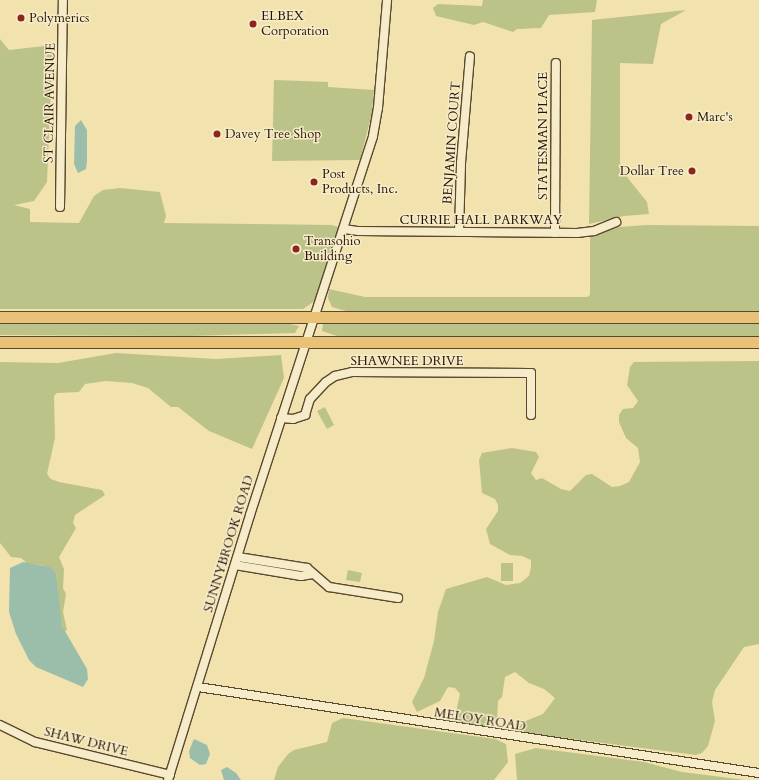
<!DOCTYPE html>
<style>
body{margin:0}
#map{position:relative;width:759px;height:780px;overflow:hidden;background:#f2e2ae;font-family:Cardo,serif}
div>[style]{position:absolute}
.green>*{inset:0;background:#bcc389}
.water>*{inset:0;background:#9bbeab}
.roads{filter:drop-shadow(1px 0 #59482e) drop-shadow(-1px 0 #59482e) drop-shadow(0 1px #59482e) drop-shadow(0 -1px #59482e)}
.minor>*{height:8px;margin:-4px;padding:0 4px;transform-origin:4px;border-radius:4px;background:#f7ecca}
.major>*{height:11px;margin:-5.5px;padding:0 5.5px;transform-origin:5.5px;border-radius:5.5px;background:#e9c177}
.dots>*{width:11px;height:11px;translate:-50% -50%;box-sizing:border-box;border:2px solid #f7ecca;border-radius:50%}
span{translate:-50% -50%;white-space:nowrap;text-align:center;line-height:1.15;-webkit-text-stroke:3px #f7ecca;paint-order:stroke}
.poi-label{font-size:13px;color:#261404}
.left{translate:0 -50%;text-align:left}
.right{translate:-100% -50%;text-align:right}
.street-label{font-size:13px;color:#261404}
</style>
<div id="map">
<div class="green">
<div style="clip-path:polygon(483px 0,597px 0,595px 12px,549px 15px,541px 28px,517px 29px,513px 32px,483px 22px,474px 25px,436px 16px,433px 8px,438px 4px,482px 6px)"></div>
<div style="clip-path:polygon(686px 10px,661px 24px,653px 64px,620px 63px,620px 163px,623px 172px,647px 202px,649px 214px,624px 216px,589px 224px,592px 20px)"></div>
<div style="clip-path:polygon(0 39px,9px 50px,53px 45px,47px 182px,34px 201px,14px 205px,30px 209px,30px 222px,79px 223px,94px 196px,103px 190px,120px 188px,160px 192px,166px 216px,164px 223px,331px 225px,339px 227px,316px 300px,303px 309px,0 309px)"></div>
<div style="clip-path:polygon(274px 80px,328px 82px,328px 87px,374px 90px,372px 113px,360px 160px,272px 161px)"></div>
<div style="clip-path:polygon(647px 225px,759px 226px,759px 312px,346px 311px,332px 307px,328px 298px,329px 289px,365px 297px,587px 297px,590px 295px,590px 237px,619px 227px)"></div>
<div style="clip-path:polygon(0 320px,276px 321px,299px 326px,295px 333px,189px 336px,0 335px)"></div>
<div style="clip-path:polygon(440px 321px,759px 322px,759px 337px,337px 336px,322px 331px,323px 324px)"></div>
<div style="clip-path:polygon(116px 353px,216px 359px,281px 355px,284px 378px,252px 449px,209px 431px,178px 407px,171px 407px,148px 388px,132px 383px,106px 381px,85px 384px,79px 392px,57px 393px,54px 396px,55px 438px,47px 474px,51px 479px,59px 482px,102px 490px,105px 495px,75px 515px,73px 523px,76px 528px,59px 557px,64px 569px,63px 588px,66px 594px,63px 612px,67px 630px,64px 632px,60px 617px,56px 573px,42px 565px,28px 564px,21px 558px,11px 557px,0 543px,0 362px,58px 363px)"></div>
<div style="clip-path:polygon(759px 361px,759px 644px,744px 647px,715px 690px,712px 702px,715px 721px,708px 746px,702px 753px,696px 755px,526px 733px,518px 728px,523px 722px,543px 714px,555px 698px,544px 689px,529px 683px,515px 672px,505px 677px,502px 697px,498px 701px,497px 721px,491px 729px,454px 721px,460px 694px,455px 688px,448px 687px,440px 701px,417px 712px,412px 702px,424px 678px,434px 641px,438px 612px,446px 589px,487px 577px,506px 585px,520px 583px,529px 576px,531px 567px,531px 560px,522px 556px,510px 555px,490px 544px,486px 529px,498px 511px,498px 505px,495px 499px,482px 493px,479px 460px,482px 453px,512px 448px,536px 452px,539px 457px,531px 473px,536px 480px,542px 478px,561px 489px,570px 491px,586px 475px,592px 474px,612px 487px,620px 486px,629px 482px,640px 462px,638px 448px,626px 438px,619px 422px,619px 415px,623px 409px,633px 408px,638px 401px,627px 385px,630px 367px,634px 362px)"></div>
<div style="clip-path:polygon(325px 407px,334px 425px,327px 429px,317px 411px)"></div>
<div style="clip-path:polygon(501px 563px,513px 563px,513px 581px,501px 581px)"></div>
<div style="clip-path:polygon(348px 570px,362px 573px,360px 582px,346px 580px)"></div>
<div style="clip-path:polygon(343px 718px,495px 739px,506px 744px,508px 762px,494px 780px,274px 780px,278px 767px,288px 754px,294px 750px,327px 742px,332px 723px)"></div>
<div style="clip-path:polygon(536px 748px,644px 762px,682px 772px,746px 780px,517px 780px,515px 754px)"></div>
</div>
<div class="water">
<div style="clip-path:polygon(81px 120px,87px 130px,87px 161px,86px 169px,78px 173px,74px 164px,75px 126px)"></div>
<div style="clip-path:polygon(23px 562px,50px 567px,56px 573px,62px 626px,87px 669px,88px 679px,83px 687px,36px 667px,29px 660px,16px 634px,9px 612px,10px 568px)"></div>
<div style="clip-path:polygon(194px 739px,207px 745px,210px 754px,206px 764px,200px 765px,190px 758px,189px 751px)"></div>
<div style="clip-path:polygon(227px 767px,236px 773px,241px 780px,224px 780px,221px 770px)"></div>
</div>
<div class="roads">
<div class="minor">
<div style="left:60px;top:207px;width:207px;rotate:-89.2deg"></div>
<div style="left:344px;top:229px;width:15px;rotate:8deg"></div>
<div style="left:359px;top:231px;width:218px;rotate:0.5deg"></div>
<div style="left:577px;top:233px;width:17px;rotate:-7deg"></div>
<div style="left:594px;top:231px;width:24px;rotate:-22deg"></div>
<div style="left:459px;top:232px;width:69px;rotate:-88.3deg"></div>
<div style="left:461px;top:163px;width:107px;rotate:-85.2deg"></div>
<div style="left:555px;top:233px;width:170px;rotate:-89.7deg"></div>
<div style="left:281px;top:418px;width:12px;rotate:5deg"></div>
<div style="left:293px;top:419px;width:13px;rotate:-18deg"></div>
<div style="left:305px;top:415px;width:17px;rotate:-73deg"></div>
<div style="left:310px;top:399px;width:23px;rotate:-47deg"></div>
<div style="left:326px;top:382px;width:11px;rotate:-34deg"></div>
<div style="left:335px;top:376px;width:17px;rotate:-13deg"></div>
<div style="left:352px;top:372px;width:179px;rotate:0.3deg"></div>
<div style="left:531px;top:373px;width:42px;rotate:90deg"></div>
<div style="left:238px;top:557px;width:70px;rotate:9.1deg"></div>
<div style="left:307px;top:568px;width:29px;rotate:41deg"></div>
<div style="left:329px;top:587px;width:70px;rotate:9.1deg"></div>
<div style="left:235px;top:565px;width:67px;rotate:9.5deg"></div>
<div style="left:301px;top:576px;width:12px;rotate:-9deg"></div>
<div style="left:198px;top:687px;width:568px;rotate:8.72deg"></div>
<div style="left:0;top:725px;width:39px;rotate:26deg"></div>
<div style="left:35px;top:742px;width:139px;rotate:13.7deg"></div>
<div style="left:168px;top:780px;width:277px;rotate:-72.8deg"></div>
<div style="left:250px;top:515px;width:398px;rotate:-72deg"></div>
<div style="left:373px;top:136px;width:28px;rotate:-80deg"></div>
<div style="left:378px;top:108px;width:108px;rotate:-85.2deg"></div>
</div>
<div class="major">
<div style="left:0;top:317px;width:759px"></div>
<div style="left:0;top:342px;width:759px"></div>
</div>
</div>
<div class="dots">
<div style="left:21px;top:18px;background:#8f2418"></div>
<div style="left:253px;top:24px;background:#8f2418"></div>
<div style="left:689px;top:117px;background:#8f2418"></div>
<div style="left:217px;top:134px;background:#8f2418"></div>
<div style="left:692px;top:171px;background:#8f2418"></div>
<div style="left:314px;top:182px;background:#8f2418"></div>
<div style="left:296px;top:249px;background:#8f2418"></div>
</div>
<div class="poi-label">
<span class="left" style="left:261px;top:24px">ELBEX<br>Corporation</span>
<span class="left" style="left:29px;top:18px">Polymerics</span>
<span class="left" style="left:697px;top:117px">Marc's</span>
<span class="left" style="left:225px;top:134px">Davey Tree Shop</span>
<span class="right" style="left:684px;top:171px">Dollar Tree</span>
<span class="left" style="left:322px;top:182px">Post<br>Products, Inc.</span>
<span class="left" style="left:304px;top:249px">Transohio<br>Building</span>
</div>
<div class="street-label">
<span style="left:50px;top:103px;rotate:-89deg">ST CLAIR AVENUE</span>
<span style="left:543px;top:136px;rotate:-90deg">STATESMAN PLACE</span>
<span style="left:452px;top:143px;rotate:-86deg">BENJAMIN COURT</span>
<span style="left:481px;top:220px">CURRIE HALL PARKWAY</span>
<span style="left:407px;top:361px">SHAWNEE DRIVE</span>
<span style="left:229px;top:544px;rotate:-73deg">SUNNYBROOK ROAD</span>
<span style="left:480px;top:720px;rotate:9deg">MELOY ROAD</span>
<span style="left:86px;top:742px;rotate:14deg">SHAW DRIVE</span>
</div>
</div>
